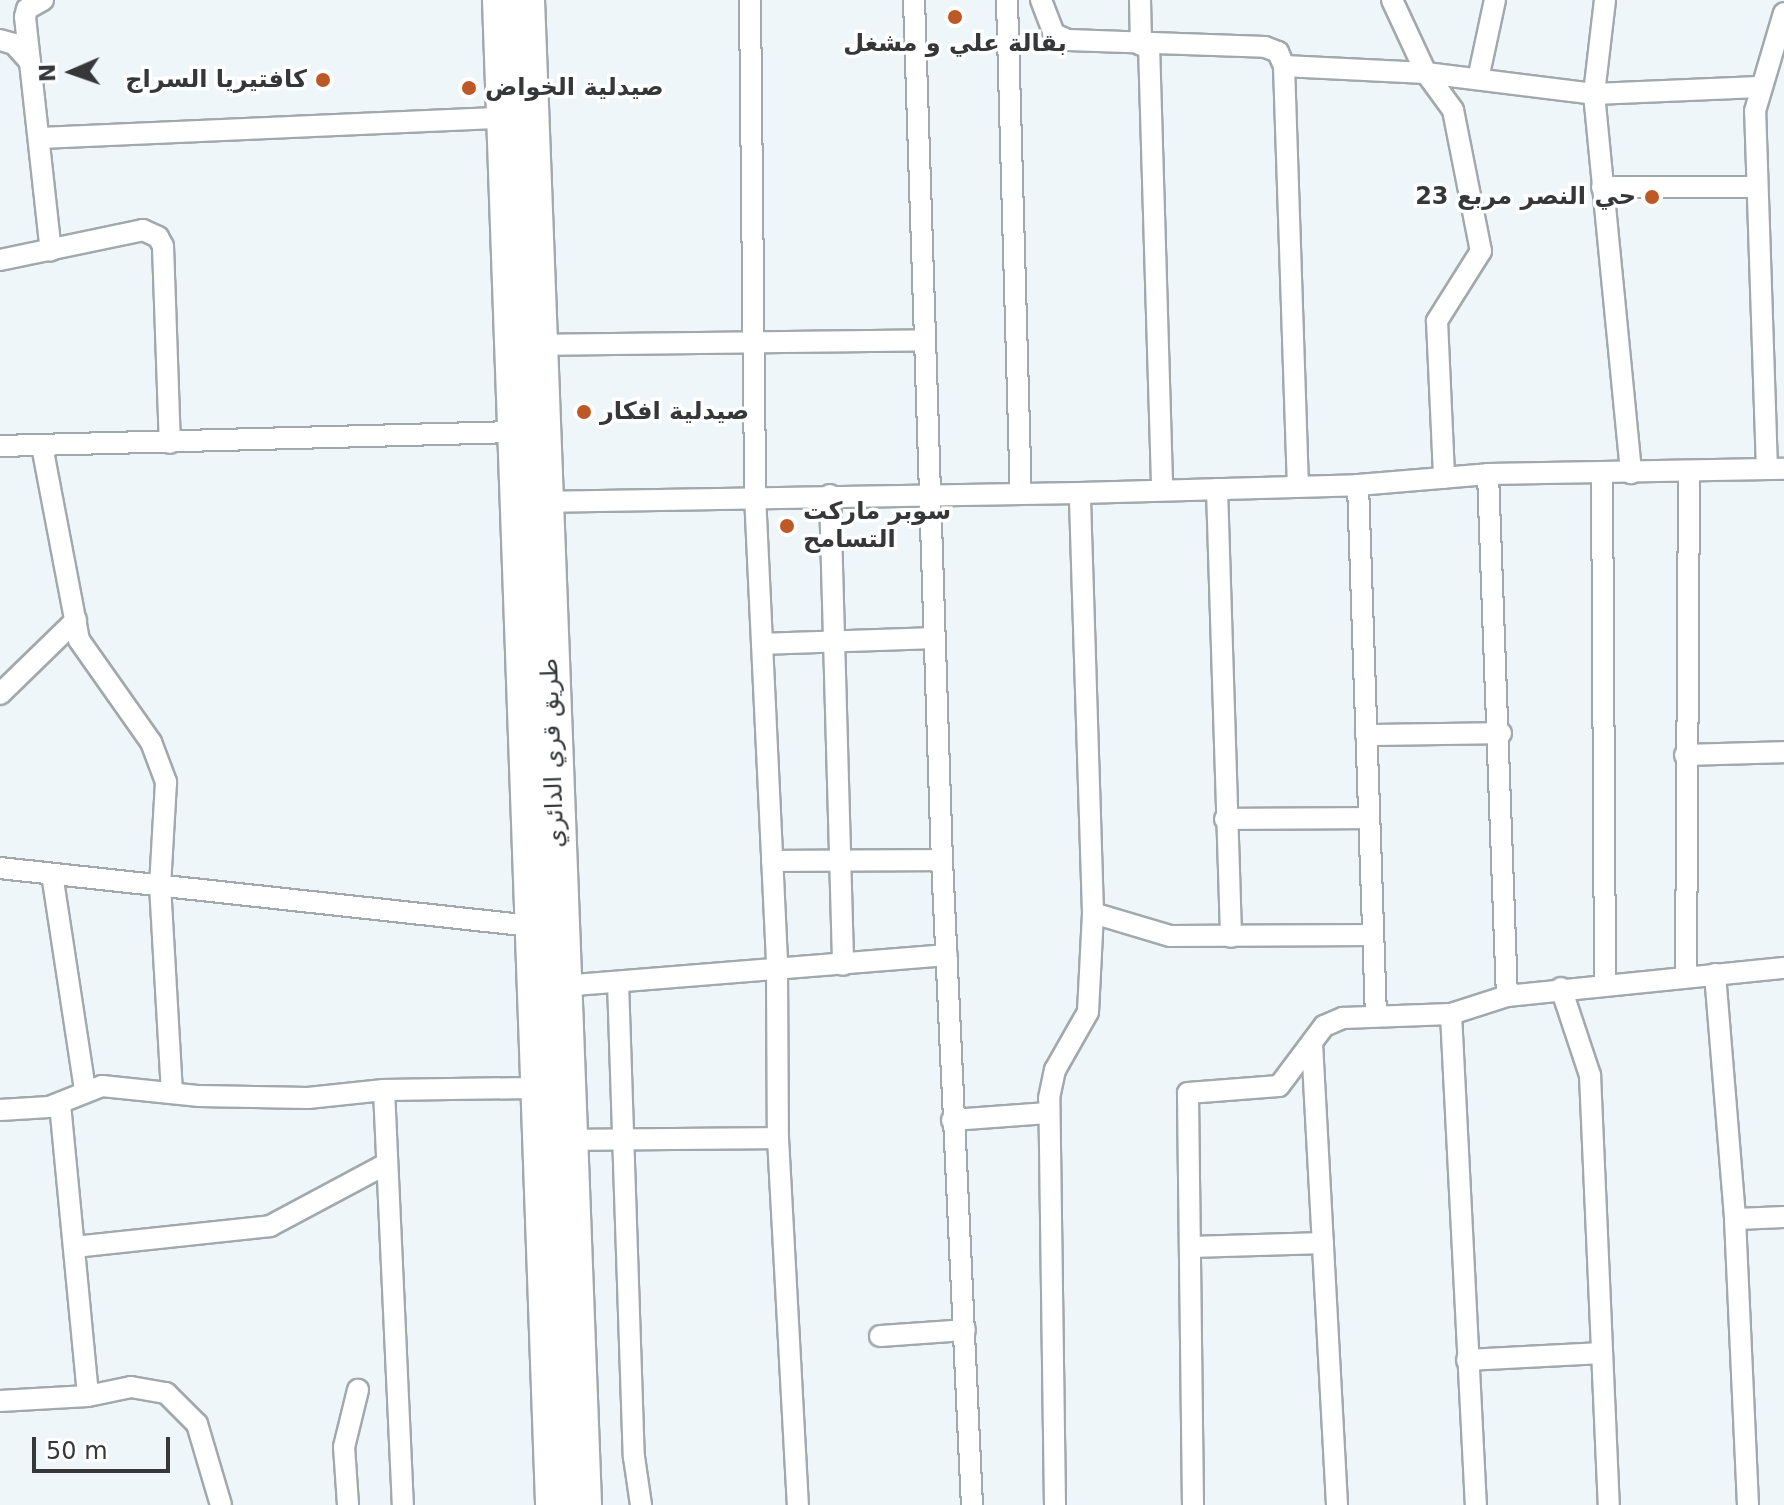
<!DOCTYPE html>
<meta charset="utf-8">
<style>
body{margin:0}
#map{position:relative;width:1784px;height:1505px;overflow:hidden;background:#eef6f9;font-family:"DejaVu Sans","Noto Sans Arabic",sans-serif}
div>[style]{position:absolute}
.roads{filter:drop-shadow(2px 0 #a2a9ac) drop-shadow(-2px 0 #a2a9ac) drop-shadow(0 2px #a2a9ac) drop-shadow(0 -2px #a2a9ac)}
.minor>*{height:20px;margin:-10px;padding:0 10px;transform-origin:10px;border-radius:10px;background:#fff}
.trunk>*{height:34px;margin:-17px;padding:0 17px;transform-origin:17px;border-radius:17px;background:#fff}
.dots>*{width:22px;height:22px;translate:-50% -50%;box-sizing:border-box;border:4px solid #fff;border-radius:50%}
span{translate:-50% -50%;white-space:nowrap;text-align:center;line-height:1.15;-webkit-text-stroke:7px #fff;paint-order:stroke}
.poi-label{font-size:24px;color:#353739;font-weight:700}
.right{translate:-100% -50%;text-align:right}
.left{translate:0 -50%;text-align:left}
.street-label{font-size:24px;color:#353739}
.north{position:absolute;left:32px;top:32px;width:80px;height:80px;-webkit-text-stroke:6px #fff;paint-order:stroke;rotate:268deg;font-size:22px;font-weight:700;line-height:32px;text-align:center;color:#353739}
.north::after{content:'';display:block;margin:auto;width:28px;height:36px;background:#353739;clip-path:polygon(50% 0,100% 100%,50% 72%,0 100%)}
.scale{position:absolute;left:32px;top:1437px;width:138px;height:36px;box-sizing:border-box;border:4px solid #353739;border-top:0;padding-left:10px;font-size:24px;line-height:28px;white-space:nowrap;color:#353739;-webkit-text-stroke:6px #fff;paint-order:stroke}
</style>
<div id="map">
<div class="roads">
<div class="minor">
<div style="left:43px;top:0;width:18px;rotate:151deg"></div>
<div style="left:27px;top:9px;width:8px;rotate:104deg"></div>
<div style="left:25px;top:17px;width:235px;rotate:83.7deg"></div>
<div style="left:750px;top:0;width:495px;rotate:89.4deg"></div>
<div style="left:755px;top:495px;width:475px;rotate:87.3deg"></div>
<div style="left:777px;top:969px;width:169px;rotate:89.7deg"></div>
<div style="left:778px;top:1138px;width:368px;rotate:86.9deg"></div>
<div style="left:914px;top:0;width:860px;rotate:88.14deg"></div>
<div style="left:942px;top:860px;width:646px;rotate:87.34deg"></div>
<div style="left:1007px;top:0;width:493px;rotate:88.4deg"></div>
<div style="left:1041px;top:0;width:36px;rotate:69deg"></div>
<div style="left:1054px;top:34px;width:15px;rotate:23deg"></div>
<div style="left:1068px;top:40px;width:197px;rotate:2deg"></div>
<div style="left:1265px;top:47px;width:14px;rotate:21deg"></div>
<div style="left:1278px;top:52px;width:15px;rotate:67deg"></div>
<div style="left:1284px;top:66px;width:142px;rotate:2.8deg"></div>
<div style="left:1426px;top:73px;width:169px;rotate:7.1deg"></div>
<div style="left:1594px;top:94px;width:165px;rotate:-2.4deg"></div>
<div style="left:1140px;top:0;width:45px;rotate:88.7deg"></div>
<div style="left:1392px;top:0;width:81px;rotate:65deg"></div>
<div style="left:1426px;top:73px;width:46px;rotate:53.9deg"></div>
<div style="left:1453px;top:110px;width:144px;rotate:78.8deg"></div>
<div style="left:1481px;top:251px;width:83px;rotate:122.2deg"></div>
<div style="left:1437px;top:321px;width:157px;rotate:87.4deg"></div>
<div style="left:1605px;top:0;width:95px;rotate:96.7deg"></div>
<div style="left:1594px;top:94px;width:381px;rotate:84.4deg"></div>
<div style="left:0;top:40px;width:15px;rotate:16deg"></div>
<div style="left:14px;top:44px;width:24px;rotate:48deg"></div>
<div style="left:1149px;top:45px;width:445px;rotate:88.3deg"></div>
<div style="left:1284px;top:66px;width:420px;rotate:88.1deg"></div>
<div style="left:1478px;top:79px;width:81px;rotate:-77.9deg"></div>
<div style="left:39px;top:138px;width:464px;rotate:-2.5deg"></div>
<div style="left:1602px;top:187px;width:155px"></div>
<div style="left:0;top:260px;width:146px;rotate:-11.8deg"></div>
<div style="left:143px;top:230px;width:17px;rotate:25deg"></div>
<div style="left:158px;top:237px;width:10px;rotate:61deg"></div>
<div style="left:163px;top:246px;width:197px;rotate:88deg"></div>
<div style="left:537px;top:345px;width:388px;rotate:-0.7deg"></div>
<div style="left:0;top:446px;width:514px;rotate:-1.56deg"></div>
<div style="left:42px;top:446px;width:197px;rotate:79.2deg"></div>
<div style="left:79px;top:640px;width:125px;rotate:54.8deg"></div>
<div style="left:151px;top:742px;width:43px;rotate:69.4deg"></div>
<div style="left:166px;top:782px;width:103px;rotate:93.3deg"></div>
<div style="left:160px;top:885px;width:206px;rotate:86.7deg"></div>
<div style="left:1767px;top:469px;width:358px;rotate:-91.9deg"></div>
<div style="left:1755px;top:111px;width:102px;rotate:-73.5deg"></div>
<div style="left:1602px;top:473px;width:510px;rotate:89.66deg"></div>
<div style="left:1488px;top:474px;width:522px;rotate:87.92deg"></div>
<div style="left:1358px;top:485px;width:531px;rotate:88.06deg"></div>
<div style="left:1217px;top:489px;width:448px;rotate:88.2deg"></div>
<div style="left:830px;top:495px;width:470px;rotate:88.4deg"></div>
<div style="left:537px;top:502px;width:543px;rotate:-0.95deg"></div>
<div style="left:1080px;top:493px;width:278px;rotate:-1.6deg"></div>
<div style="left:1358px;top:485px;width:130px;rotate:-4.8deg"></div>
<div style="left:1488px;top:474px;width:296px;rotate:-1deg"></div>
<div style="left:762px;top:644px;width:172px;rotate:-2deg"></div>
<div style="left:0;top:694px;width:106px;rotate:-44.2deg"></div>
<div style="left:1366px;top:735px;width:135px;rotate:-0.8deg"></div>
<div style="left:1685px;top:755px;width:99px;rotate:-1.7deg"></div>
<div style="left:1225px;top:819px;width:144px;rotate:-0.4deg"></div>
<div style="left:772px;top:861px;width:170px;rotate:-0.3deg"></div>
<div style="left:0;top:868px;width:534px;rotate:6.23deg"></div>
<div style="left:52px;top:874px;width:219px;rotate:81.3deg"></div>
<div style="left:1093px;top:913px;width:80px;rotate:16.6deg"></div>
<div style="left:1170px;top:936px;width:203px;rotate:-0.3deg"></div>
<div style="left:1715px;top:974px;width:246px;rotate:85.3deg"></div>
<div style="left:1735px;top:1219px;width:286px;rotate:87.4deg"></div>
<div style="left:1686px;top:977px;width:505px;rotate:-89.66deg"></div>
<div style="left:618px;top:982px;width:475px;rotate:88.1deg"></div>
<div style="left:634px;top:1457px;width:49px;rotate:81.7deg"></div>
<div style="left:563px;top:986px;width:385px;rotate:-4.6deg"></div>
<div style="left:1561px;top:988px;width:92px;rotate:71.6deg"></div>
<div style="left:1590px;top:1075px;width:430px;rotate:87.5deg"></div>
<div style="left:1451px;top:1014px;width:492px;rotate:87.1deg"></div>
<div style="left:1312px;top:1043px;width:463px;rotate:86.9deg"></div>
<div style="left:384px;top:1090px;width:415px;rotate:87.4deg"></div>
<div style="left:60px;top:1104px;width:293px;rotate:84.5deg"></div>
<div style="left:0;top:1110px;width:49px;rotate:-3.5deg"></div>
<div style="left:49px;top:1107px;width:57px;rotate:-21.6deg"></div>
<div style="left:102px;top:1086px;width:98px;rotate:5.9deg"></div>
<div style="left:199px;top:1096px;width:109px;rotate:1.1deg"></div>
<div style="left:308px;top:1098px;width:76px;rotate:-6deg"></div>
<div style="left:384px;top:1090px;width:151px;rotate:-0.8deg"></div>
<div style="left:952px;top:1120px;width:96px;rotate:-4.2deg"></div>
<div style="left:569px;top:1140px;width:209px;rotate:-0.5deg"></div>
<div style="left:1735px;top:1219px;width:49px;rotate:-2.3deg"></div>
<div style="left:75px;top:1247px;width:196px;rotate:-6.1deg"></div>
<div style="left:270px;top:1226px;width:132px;rotate:-28.1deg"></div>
<div style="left:1192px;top:1247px;width:131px;rotate:-1.7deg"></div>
<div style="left:880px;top:1336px;width:85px;rotate:-4deg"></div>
<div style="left:1467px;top:1360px;width:135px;rotate:-3deg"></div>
<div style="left:0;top:1401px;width:88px;rotate:-3.3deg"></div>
<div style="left:88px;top:1396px;width:44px;rotate:-11.8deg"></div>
<div style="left:131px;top:1387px;width:36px;rotate:10deg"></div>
<div style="left:166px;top:1393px;width:44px;rotate:45deg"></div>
<div style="left:197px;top:1424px;width:84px;rotate:73.5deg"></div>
<div style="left:348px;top:1505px;width:58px;rotate:-93.9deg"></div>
<div style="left:344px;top:1447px;width:59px;rotate:-76.2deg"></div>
<div style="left:1055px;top:1505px;width:407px;rotate:-90.8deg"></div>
<div style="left:1049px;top:1098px;width:29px;rotate:-78deg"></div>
<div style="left:1055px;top:1070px;width:67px;rotate:-60.4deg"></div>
<div style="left:1088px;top:1012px;width:99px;rotate:-87.1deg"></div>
<div style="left:1093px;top:913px;width:420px;rotate:-91.8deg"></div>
<div style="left:1193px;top:1505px;width:412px;rotate:-90.7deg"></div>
<div style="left:1188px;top:1093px;width:91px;rotate:-4.4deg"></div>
<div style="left:1279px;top:1086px;width:75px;rotate:-53.1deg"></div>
<div style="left:1324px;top:1026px;width:21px;rotate:-23deg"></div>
<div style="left:1343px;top:1018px;width:108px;rotate:-2.1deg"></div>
<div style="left:1451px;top:1014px;width:59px;rotate:-17.8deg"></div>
<div style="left:1507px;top:996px;width:278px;rotate:-5.8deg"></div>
</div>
<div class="trunk">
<div style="left:500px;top:0;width:1506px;rotate:87.98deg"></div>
<div style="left:527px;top:0;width:1506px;rotate:87.83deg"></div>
</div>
</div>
<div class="dots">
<div style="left:955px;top:17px;background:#bd5827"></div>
<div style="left:323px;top:80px;background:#bd5827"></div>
<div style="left:469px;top:88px;background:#bd5827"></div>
<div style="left:1652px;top:197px;background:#bd5827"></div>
<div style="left:584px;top:412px;background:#bd5827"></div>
<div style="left:787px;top:526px;background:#bd5827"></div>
</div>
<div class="poi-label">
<span style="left:955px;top:44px">بقالة علي و مشغل</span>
<span class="right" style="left:307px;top:80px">كافتيريا السراج</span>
<span class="left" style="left:485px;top:88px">صيدلية الخواض</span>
<span class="right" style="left:1636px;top:197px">حي النصر مربع 23</span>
<span class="left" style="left:600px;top:412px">صيدلية افكار</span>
<span class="left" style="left:803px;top:526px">سوبر ماركت<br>التسامح</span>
</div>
<div class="street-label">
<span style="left:553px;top:753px;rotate:-92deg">طريق قري الدائري</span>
</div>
<div class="north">N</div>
<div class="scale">50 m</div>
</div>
